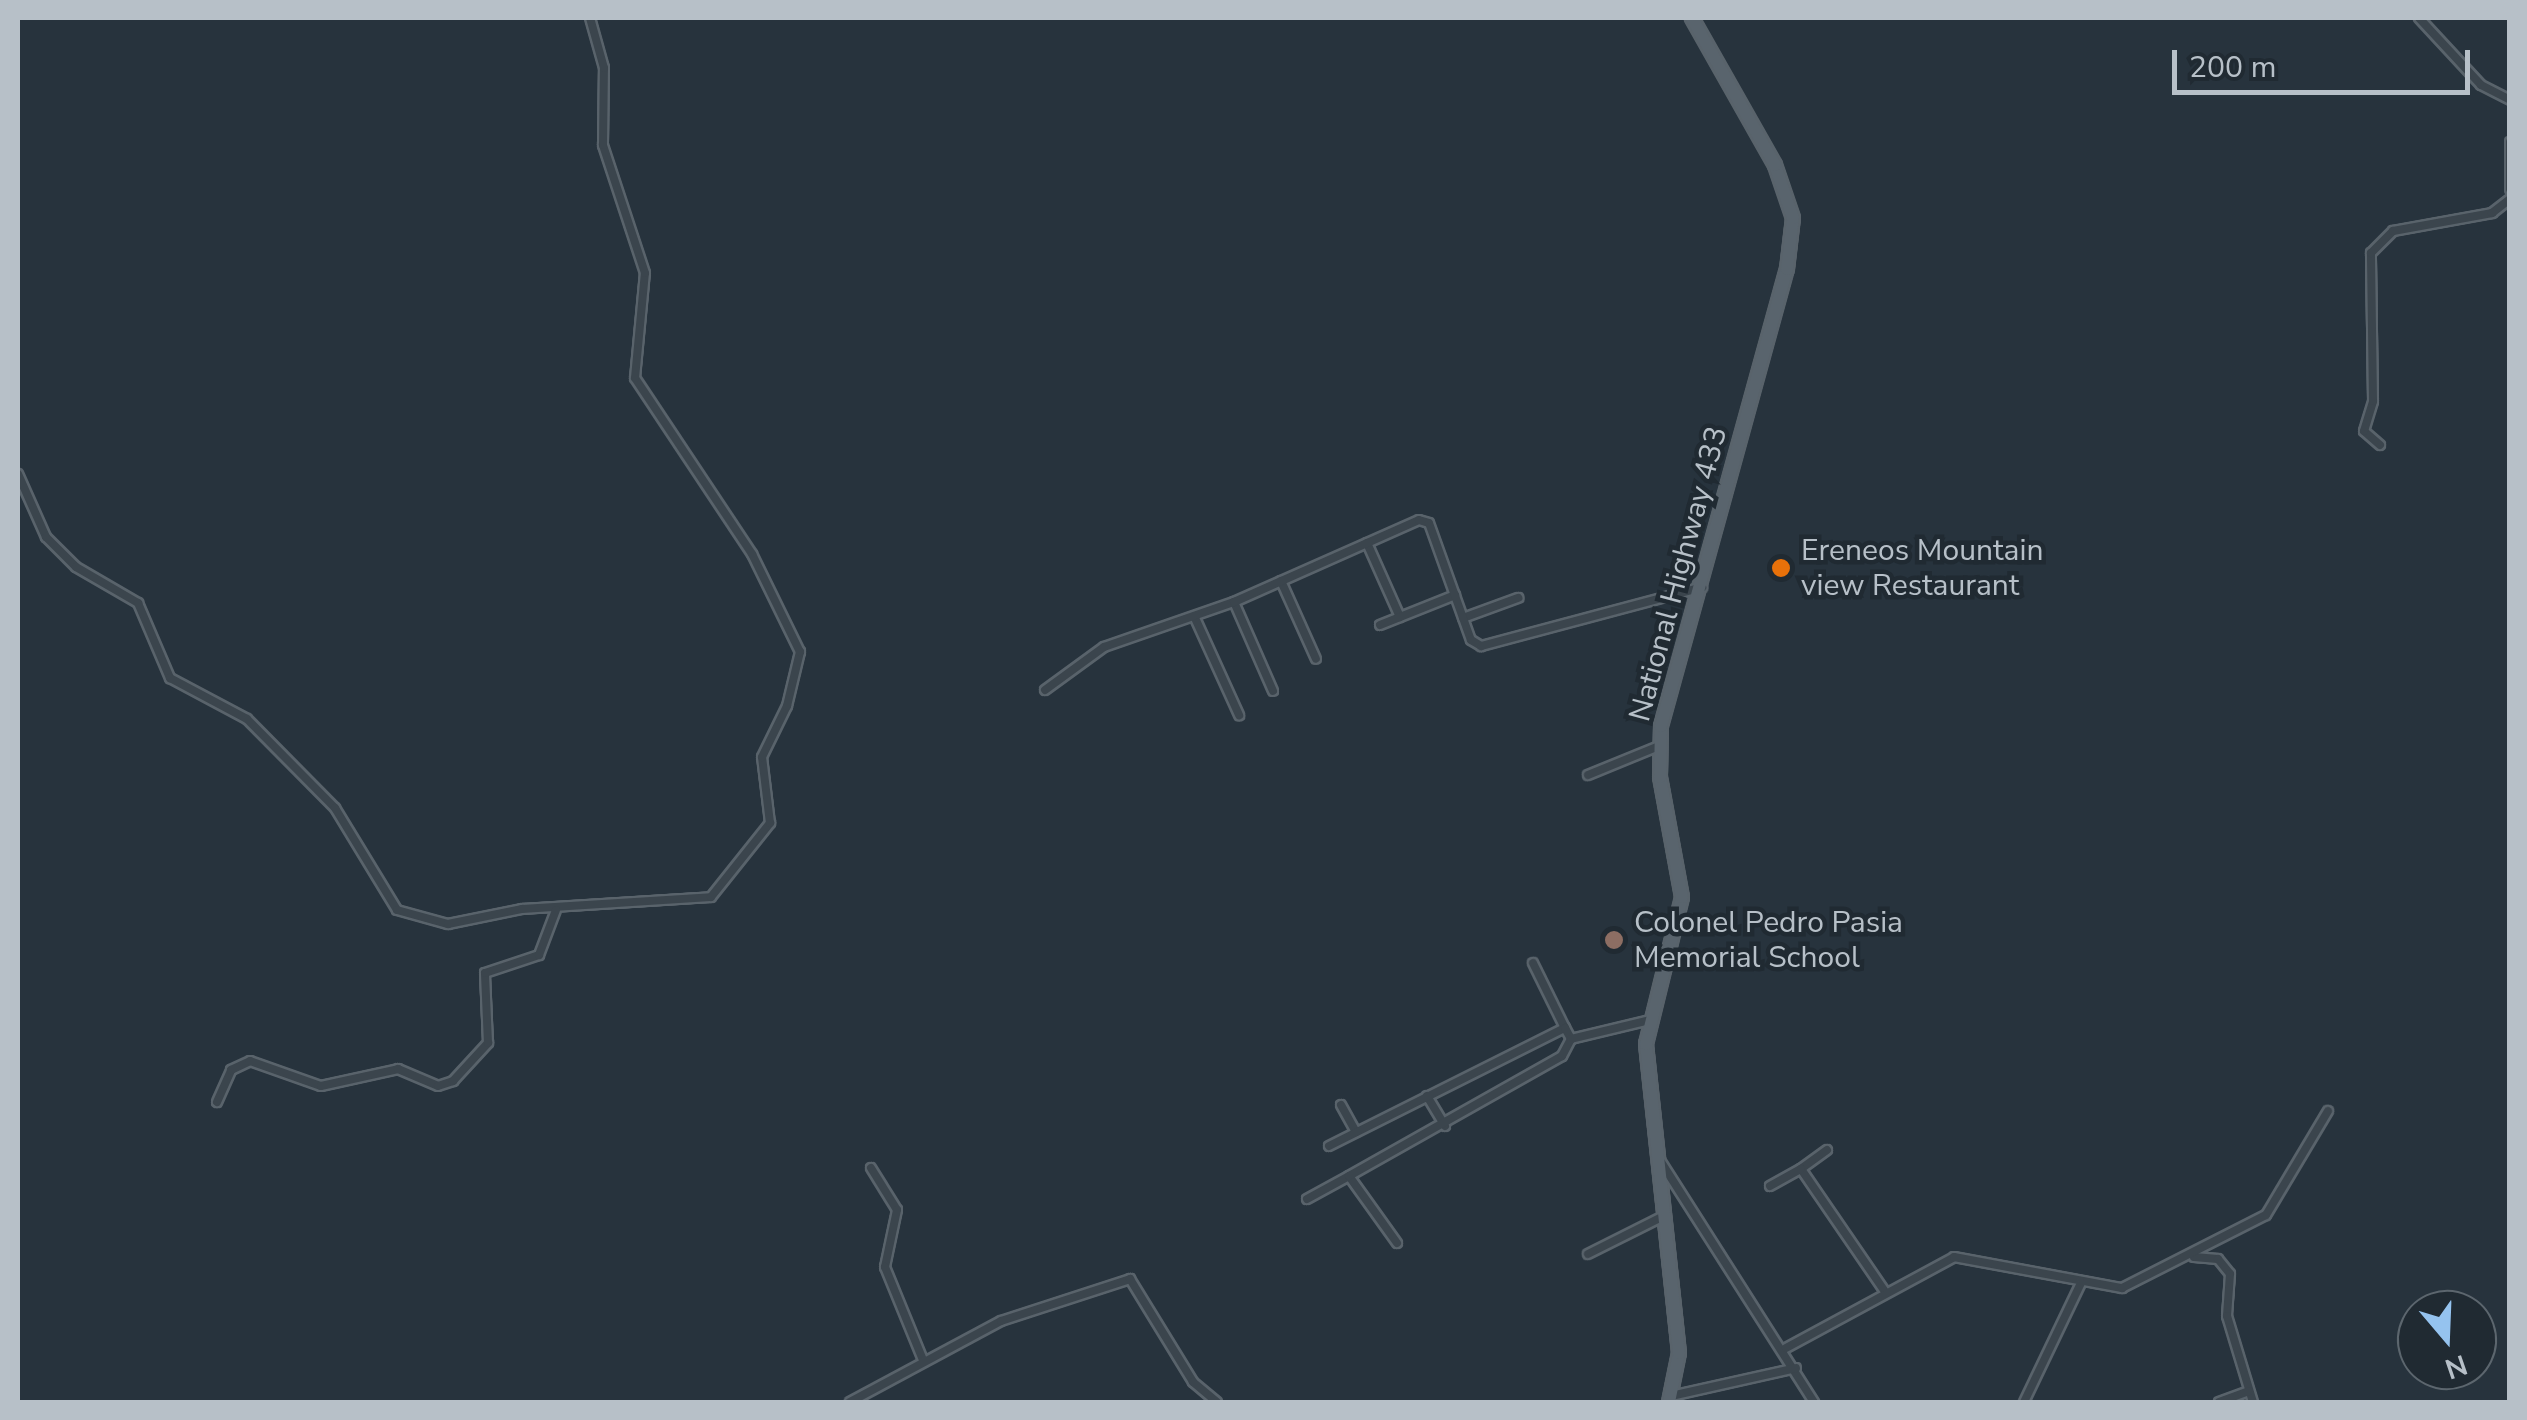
<!DOCTYPE html>
<style>
body{margin:0}
#map{position:relative;width:2527px;height:1420px;overflow:hidden;background:#27333d;font-family:"Nunito Sans",sans-serif}
div>[style]{position:absolute}
.roads{filter:drop-shadow(2px 0 #59636b) drop-shadow(-2px 0 #59636b) drop-shadow(0 2px #59636b) drop-shadow(0 -2px #59636b)}
.minor>*{height:8px;margin:-4px;padding:0 4px;transform-origin:4px;border-radius:4px;background:#3b454d}
.primary>*{height:12px;margin:-6px;padding:0 6px;transform-origin:6px;border-radius:6px;background:#59646d}
.dots>*{width:28px;height:28px;translate:-50% -50%;box-sizing:border-box;border:5px solid #202a32;border-radius:50%}
span{translate:-50% -50%;white-space:nowrap;text-align:center;line-height:1.15;-webkit-text-stroke:9px #202a32;paint-order:stroke}
.poi-label{font-size:30px;color:#b7c0c8}
.left{translate:0 -50%;text-align:left}
.street-label{font-size:30px;color:#b7c0c8}
.frame{position:absolute;inset:0;border:20px solid #b7c0c8;pointer-events:none}
.north{position:absolute;left:2397px;top:1290px;width:100px;height:100px;box-sizing:border-box;background:#202a32;border:2px solid #5c666e;border-radius:50%;rotate:161deg;font-size:28px;font-weight:700;line-height:40px;text-align:center;color:#b7c0c8}
.north::after{content:'';display:block;margin:auto;width:35px;height:45px;background:#95c3ef;clip-path:polygon(50% 0,100% 100%,50% 72%,0 100%)}
.scale{position:absolute;left:2172px;top:50px;width:298px;height:45px;box-sizing:border-box;border:5px solid #b7c0c8;border-top:0;padding-left:12px;font-size:30px;line-height:35px;white-space:nowrap;color:#b7c0c8;-webkit-text-stroke:8px #202a32;paint-order:stroke}
</style>
<div id="map">
<div class="roads">
<div class="minor">
<div style="left:2419px;top:18px;width:91px;rotate:47.2deg"></div>
<div style="left:2481px;top:85px;width:33px;rotate:27deg"></div>
<div style="left:2510px;top:142px;width:47px;rotate:90deg"></div>
<div style="left:2380px;top:445px;width:21px;rotate:-139deg"></div>
<div style="left:2364px;top:431px;width:31px;rotate:-73deg"></div>
<div style="left:2373px;top:401px;width:148px;rotate:-90.8deg"></div>
<div style="left:2371px;top:253px;width:31px;rotate:-45deg"></div>
<div style="left:2393px;top:231px;width:101px;rotate:-10.3deg"></div>
<div style="left:2492px;top:213px;width:23px;rotate:-38deg"></div>
<div style="left:18px;top:474px;width:69px;rotate:66deg"></div>
<div style="left:46px;top:537px;width:42px;rotate:45deg"></div>
<div style="left:76px;top:567px;width:72px;rotate:30.1deg"></div>
<div style="left:138px;top:603px;width:82px;rotate:66.9deg"></div>
<div style="left:170px;top:678px;width:87px;rotate:28deg"></div>
<div style="left:247px;top:719px;width:125px;rotate:45.3deg"></div>
<div style="left:335px;top:808px;width:119px;rotate:58.7deg"></div>
<div style="left:397px;top:910px;width:53px;rotate:15.4deg"></div>
<div style="left:448px;top:924px;width:76px;rotate:-11.5deg"></div>
<div style="left:522px;top:909px;width:189px;rotate:-3.6deg"></div>
<div style="left:711px;top:897px;width:95px;rotate:-51.4deg"></div>
<div style="left:770px;top:823px;width:66px;rotate:-96.9deg"></div>
<div style="left:762px;top:757px;width:57px;rotate:-63.9deg"></div>
<div style="left:787px;top:706px;width:56px;rotate:-76.5deg"></div>
<div style="left:800px;top:652px;width:109px;rotate:-116.1deg"></div>
<div style="left:752px;top:554px;width:211px;rotate:-123.6deg"></div>
<div style="left:635px;top:378px;width:105px;rotate:-84.6deg"></div>
<div style="left:645px;top:273px;width:135px;rotate:-108.2deg"></div>
<div style="left:603px;top:145px;width:77px;rotate:-89.3deg"></div>
<div style="left:604px;top:68px;width:52px;rotate:-105.6deg"></div>
<div style="left:1367px;top:543px;width:81px;rotate:66deg"></div>
<div style="left:1281px;top:581px;width:85px;rotate:65.8deg"></div>
<div style="left:1234px;top:602px;width:97px;rotate:66.3deg"></div>
<div style="left:1195px;top:618px;width:107px;rotate:65.6deg"></div>
<div style="left:1463px;top:618px;width:59px;rotate:-20deg"></div>
<div style="left:1380px;top:625px;width:81px;rotate:-21.8deg"></div>
<div style="left:1045px;top:690px;width:73px;rotate:-36.1deg"></div>
<div style="left:1104px;top:647px;width:138px;rotate:-19.1deg"></div>
<div style="left:1234px;top:602px;width:202px;rotate:-23.9deg"></div>
<div style="left:1419px;top:520px;width:10px;rotate:17deg"></div>
<div style="left:1429px;top:523px;width:124px;rotate:70.3deg"></div>
<div style="left:1471px;top:640px;width:12px;rotate:31deg"></div>
<div style="left:1481px;top:646px;width:229px;rotate:-14.9deg"></div>
<div style="left:1588px;top:775px;width:77px;rotate:-22.2deg"></div>
<div style="left:1533px;top:963px;width:72px;rotate:63.8deg"></div>
<div style="left:1427px;top:1096px;width:35px;rotate:59deg"></div>
<div style="left:217px;top:1102px;width:35px;rotate:-66deg"></div>
<div style="left:231px;top:1070px;width:21px;rotate:-25deg"></div>
<div style="left:250px;top:1061px;width:75px;rotate:19.4deg"></div>
<div style="left:321px;top:1086px;width:79px;rotate:-12.4deg"></div>
<div style="left:398px;top:1069px;width:43px;rotate:23deg"></div>
<div style="left:438px;top:1086px;width:16px;rotate:-18deg"></div>
<div style="left:453px;top:1081px;width:52px;rotate:-47.4deg"></div>
<div style="left:488px;top:1043px;width:70px;rotate:-92.5deg"></div>
<div style="left:485px;top:973px;width:57px;rotate:-18.4deg"></div>
<div style="left:539px;top:955px;width:48px;rotate:-69.3deg"></div>
<div style="left:1341px;top:1105px;width:31px;rotate:61deg"></div>
<div style="left:1329px;top:1146px;width:264px;rotate:-26.6deg"></div>
<div style="left:1565px;top:1028px;width:13px;rotate:61deg"></div>
<div style="left:1827px;top:1150px;width:32px;rotate:144deg"></div>
<div style="left:1801px;top:1169px;width:147px;rotate:55.6deg"></div>
<div style="left:1661px;top:1162px;width:285px;rotate:57.5deg"></div>
<div style="left:871px;top:1168px;width:49px;rotate:58.2deg"></div>
<div style="left:897px;top:1210px;width:58px;rotate:101.9deg"></div>
<div style="left:885px;top:1267px;width:100px;rotate:67.8deg"></div>
<div style="left:1770px;top:1186px;width:35px;rotate:-29deg"></div>
<div style="left:1307px;top:1199px;width:48px;rotate:-28.7deg"></div>
<div style="left:1397px;top:1243px;width:82px;rotate:-125.6deg"></div>
<div style="left:1349px;top:1176px;width:244px;rotate:-29.4deg"></div>
<div style="left:1562px;top:1056px;width:19px;rotate:-62deg"></div>
<div style="left:1571px;top:1039px;width:81px;rotate:-13.5deg"></div>
<div style="left:1588px;top:1254px;width:85px;rotate:-26.6deg"></div>
<div style="left:2194px;top:1257px;width:24px;rotate:5deg"></div>
<div style="left:2218px;top:1259px;width:19px;rotate:51deg"></div>
<div style="left:2230px;top:1274px;width:42px;rotate:94.1deg"></div>
<div style="left:2227px;top:1316px;width:90px;rotate:73.2deg"></div>
<div style="left:1786px;top:1348px;width:191px;rotate:-28.4deg"></div>
<div style="left:1954px;top:1257px;width:171px;rotate:10.5deg"></div>
<div style="left:2122px;top:1288px;width:161px;rotate:-26.9deg"></div>
<div style="left:2266px;top:1215px;width:121px;rotate:-59.2deg"></div>
<div style="left:1671px;top:1396px;width:128px;rotate:-12.6deg"></div>
<div style="left:850px;top:1402px;width:171px;rotate:-28.2deg"></div>
<div style="left:1001px;top:1321px;width:136px;rotate:-18deg"></div>
<div style="left:1130px;top:1279px;width:121px;rotate:58.5deg"></div>
<div style="left:1193px;top:1382px;width:31px;rotate:40deg"></div>
<div style="left:2024px;top:1402px;width:132px;rotate:-64.4deg"></div>
<div style="left:2219px;top:1402px;width:32px;rotate:-20deg"></div>
</div>
<div class="primary">
<div style="left:1669px;top:1402px;width:50px;rotate:-78.5deg"></div>
<div style="left:1679px;top:1353px;width:311px;rotate:-96.1deg"></div>
<div style="left:1646px;top:1044px;width:151px;rotate:-76.2deg"></div>
<div style="left:1682px;top:897px;width:122px;rotate:-100.4deg"></div>
<div style="left:1660px;top:777px;width:51px;rotate:-88.9deg"></div>
<div style="left:1661px;top:726px;width:474px;rotate:-74.6deg"></div>
<div style="left:1787px;top:269px;width:51px;rotate:-83.3deg"></div>
<div style="left:1793px;top:218px;width:56px;rotate:-108.8deg"></div>
<div style="left:1775px;top:165px;width:169px;rotate:-119.5deg"></div>
</div>
</div>
<div class="dots">
<div style="left:1781px;top:568px;background:#e8710a"></div>
<div style="left:1614px;top:940px;background:#8d6e63"></div>
</div>
<div class="poi-label">
<span class="left" style="left:1801px;top:568px">Ereneos Mountain<br>view Restaurant</span>
<span class="left" style="left:1634px;top:940px">Colonel Pedro Pasia<br>Memorial School</span>
</div>
<div class="street-label">
<span style="left:1679px;top:574px;rotate:-75deg">National Highway 433</span>
</div>
<div class="frame"></div>
<div class="north">N</div>
<div class="scale">200 m</div>
</div>
